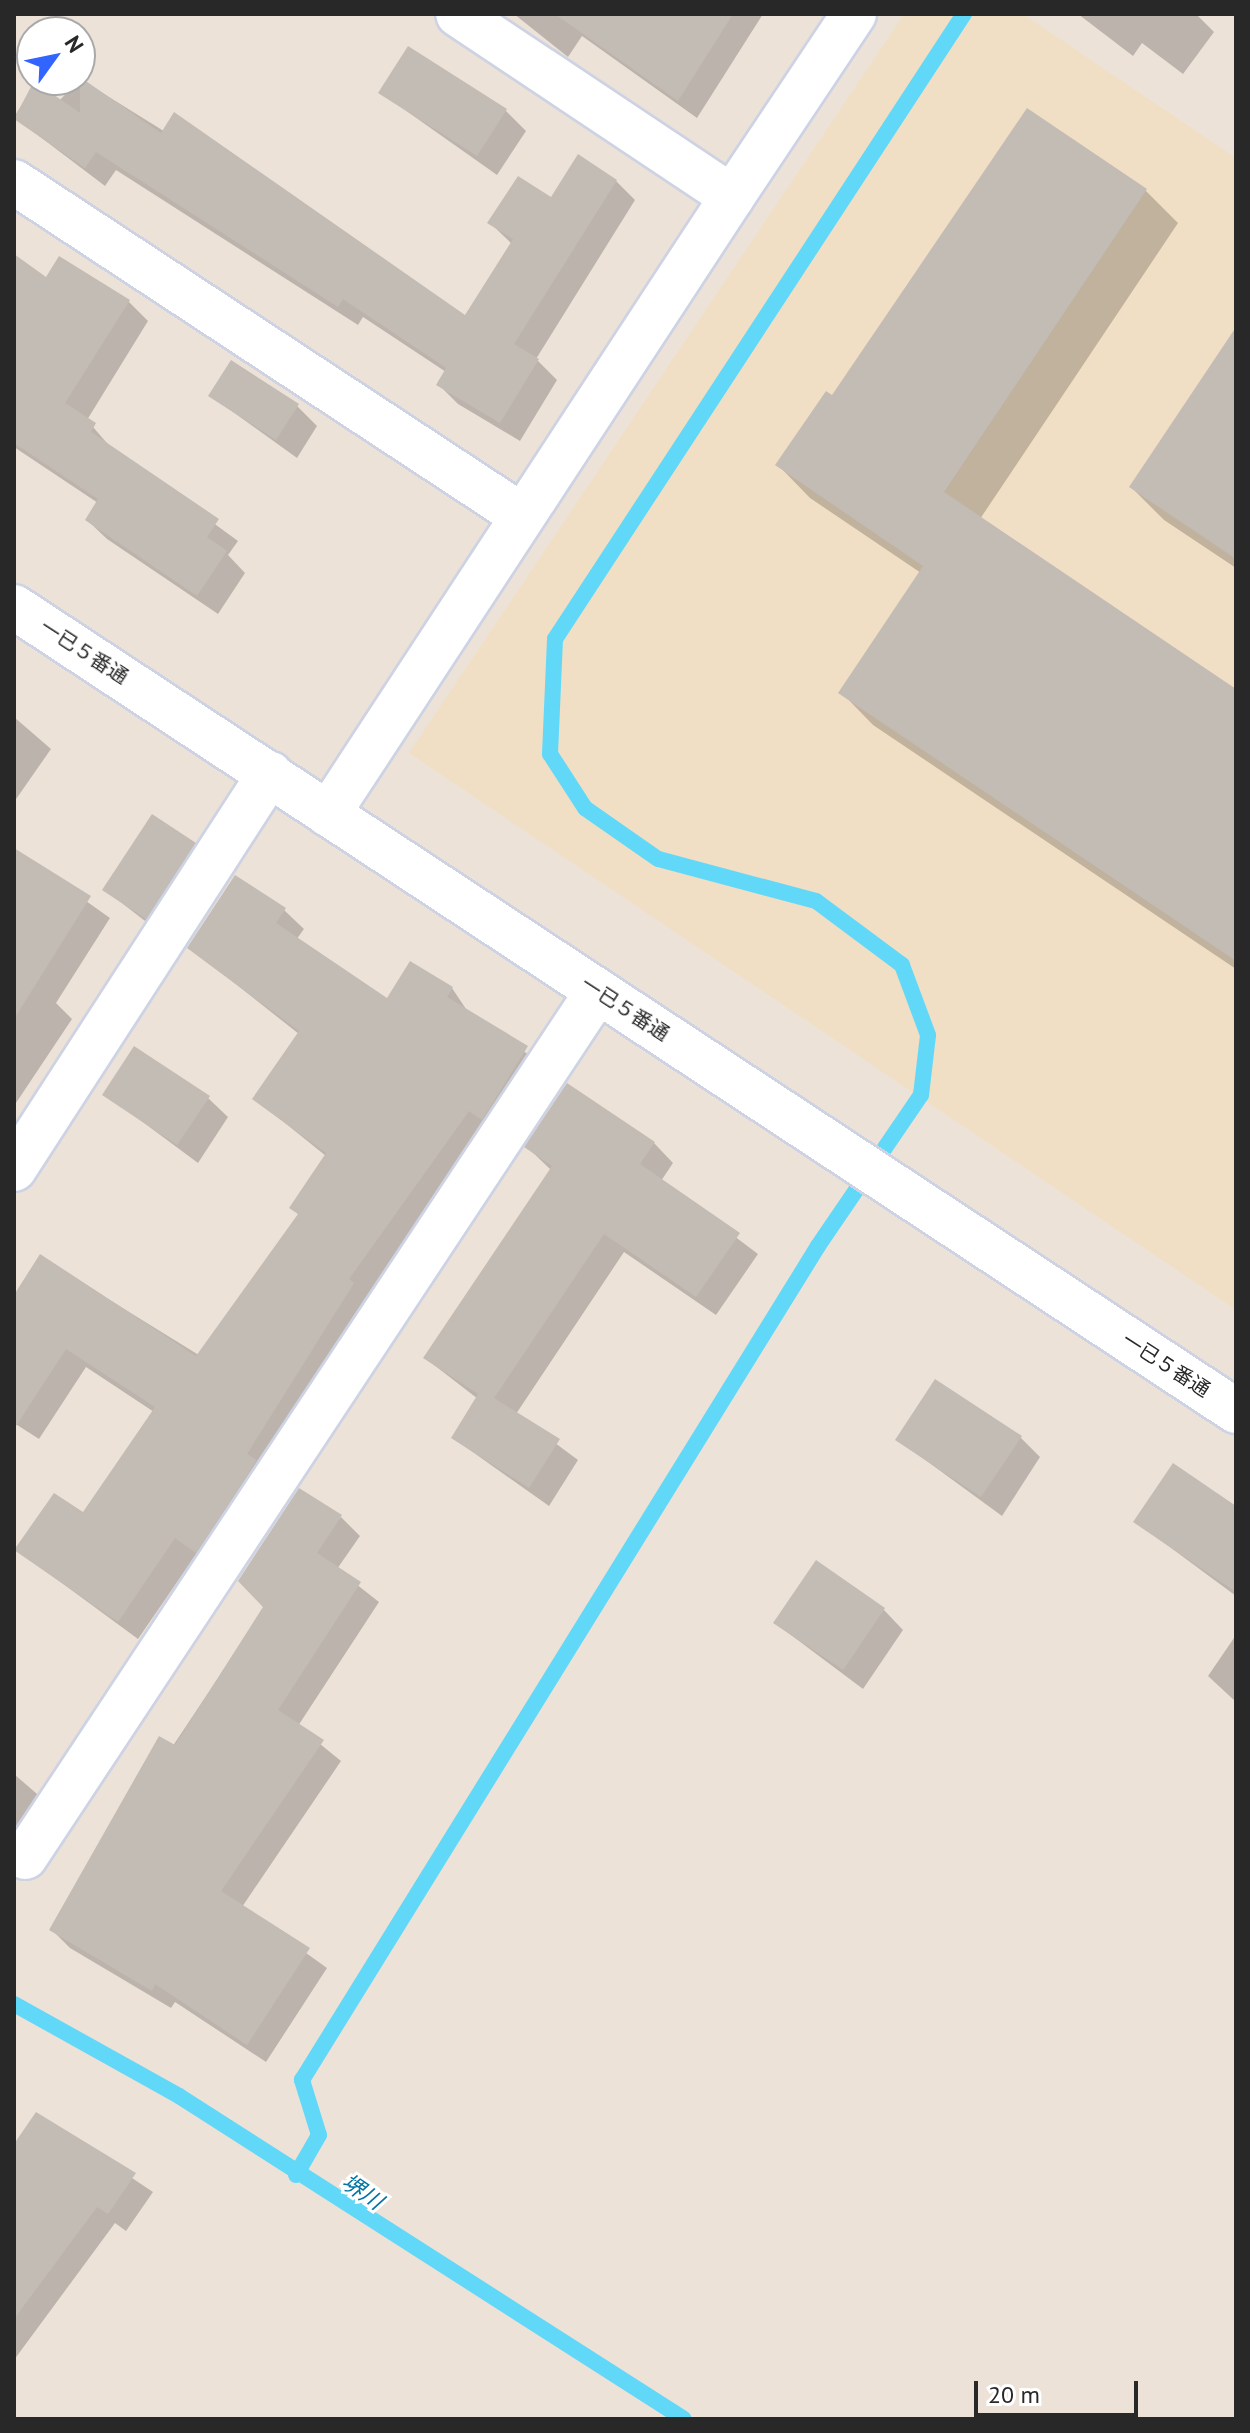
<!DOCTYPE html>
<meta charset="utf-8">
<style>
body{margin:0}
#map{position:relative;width:1250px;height:2433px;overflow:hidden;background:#ece2d8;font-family:"PT Sans","Noto Sans JP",sans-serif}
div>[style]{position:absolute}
.education>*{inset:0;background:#f0dfc5}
.shadow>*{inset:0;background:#0003}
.stream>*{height:16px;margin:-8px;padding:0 8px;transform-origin:8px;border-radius:8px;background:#61d8f8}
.building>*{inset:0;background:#c3bcb5}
.roads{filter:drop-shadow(2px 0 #cdd3e3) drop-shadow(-2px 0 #cdd3e3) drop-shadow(0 2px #cdd3e3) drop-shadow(0 -2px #cdd3e3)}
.minor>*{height:44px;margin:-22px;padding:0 22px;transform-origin:22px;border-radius:22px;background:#fff}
span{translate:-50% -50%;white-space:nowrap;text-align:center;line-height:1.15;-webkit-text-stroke:6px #fff;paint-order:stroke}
.street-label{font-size:20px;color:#282828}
.water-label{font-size:22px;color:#0374a1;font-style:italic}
.frame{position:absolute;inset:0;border:16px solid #282828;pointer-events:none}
.north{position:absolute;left:16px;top:16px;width:80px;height:80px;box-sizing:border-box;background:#fff;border:2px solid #a9a9a9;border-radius:50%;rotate:57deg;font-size:22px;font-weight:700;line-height:32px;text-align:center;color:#282828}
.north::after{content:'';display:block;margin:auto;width:28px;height:36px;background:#3264ff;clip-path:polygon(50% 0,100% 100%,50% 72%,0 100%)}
.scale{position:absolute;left:974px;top:2381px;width:164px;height:36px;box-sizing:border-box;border:4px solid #282828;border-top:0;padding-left:10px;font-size:24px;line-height:28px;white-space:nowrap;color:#282828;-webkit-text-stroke:6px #fff;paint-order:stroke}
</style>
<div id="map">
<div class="education">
<div style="clip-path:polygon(904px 14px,1023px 14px,1236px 158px,1236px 1310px,409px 753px)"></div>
</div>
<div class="shadow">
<div style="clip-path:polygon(514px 14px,763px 14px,697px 118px,582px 36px,568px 57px)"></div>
<div style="clip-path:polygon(1078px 14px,1196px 14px,1214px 32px,1183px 74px,1142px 43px,1133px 56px)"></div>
<div style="clip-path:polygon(80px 79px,465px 318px,512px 244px,490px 223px,616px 181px,635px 200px,536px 359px,557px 380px,520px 441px,458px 404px,438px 384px,446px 372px,363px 317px,358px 325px,116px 170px,105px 186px,14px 117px,35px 84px,59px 101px)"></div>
<div style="clip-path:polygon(381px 93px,506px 111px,526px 131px,497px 175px)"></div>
<div style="clip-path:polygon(1027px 110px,1146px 191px,1178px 223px,980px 519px,1236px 692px,1236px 969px,873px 725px,841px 692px,921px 573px,810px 498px,778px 465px,833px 398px)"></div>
<div style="clip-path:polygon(14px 257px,47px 279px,128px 301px,148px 321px,87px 420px,112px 449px,238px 541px,228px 555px,245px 573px,218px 614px,107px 539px,87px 520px,98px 503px,14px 447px)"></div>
<div style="clip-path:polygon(1236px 330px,1236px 568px,1164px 520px,1131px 487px)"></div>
<div style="clip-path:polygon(211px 396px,297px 406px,317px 426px,297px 458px)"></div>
<div style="clip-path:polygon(14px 717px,51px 749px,14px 802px)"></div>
<div style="clip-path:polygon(194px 844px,214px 864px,167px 938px,105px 890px)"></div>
<div style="clip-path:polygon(14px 850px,110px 918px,56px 1003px,72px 1019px,14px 1106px)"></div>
<div style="clip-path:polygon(284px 910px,304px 929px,296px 940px,388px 1001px,452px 988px,468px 1012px,546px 1067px,489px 1129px,368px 1299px,372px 1303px,216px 1570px,195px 1556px,138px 1639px,17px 1550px,83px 1515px,154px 1412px,86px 1367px,39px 1439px,14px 1423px,14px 1299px,40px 1257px,202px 1357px,300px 1216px,291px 1207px,326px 1156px,254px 1098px,299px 1034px,190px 948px)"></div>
<div style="clip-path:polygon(105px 1094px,208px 1098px,228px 1117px,198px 1163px)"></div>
<div style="clip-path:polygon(654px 1143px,673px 1163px,661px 1181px,758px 1254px,716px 1315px,624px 1252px,516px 1414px,578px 1460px,549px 1506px,453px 1438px,478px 1399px,425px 1358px,551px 1170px,527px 1147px)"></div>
<div style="clip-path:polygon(1020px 1437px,1040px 1457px,1002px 1516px,898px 1440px)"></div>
<div style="clip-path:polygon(1236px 1508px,1236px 1596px,1136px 1522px)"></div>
<div style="clip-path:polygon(341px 1517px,360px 1536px,337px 1569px,379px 1602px,298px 1726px,341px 1761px,242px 1907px,327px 1968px,266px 2062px,175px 2002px,171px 2008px,70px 1948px,51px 1929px,264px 1609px,257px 1597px)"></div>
<div style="clip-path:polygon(884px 1610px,903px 1630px,863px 1689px,775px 1623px)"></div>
<div style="clip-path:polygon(1236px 1635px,1236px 1702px,1208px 1676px)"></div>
<div style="clip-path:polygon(14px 1774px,44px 1800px,19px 1837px,14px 1834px)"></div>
<div style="clip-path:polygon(36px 2114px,153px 2192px,126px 2231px,115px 2223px,14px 2360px,14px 2147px)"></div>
</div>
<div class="stream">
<div style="left:14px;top:2004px;width:189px;rotate:29.1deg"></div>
<div style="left:179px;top:2096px;width:599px;rotate:32.6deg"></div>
<div style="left:296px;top:2175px;width:46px;rotate:-60.1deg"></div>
<div style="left:319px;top:2135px;width:58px;rotate:-107.2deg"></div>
<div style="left:302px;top:2080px;width:981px;rotate:-58.25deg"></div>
<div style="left:818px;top:1246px;width:183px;rotate:-55.7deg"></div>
<div style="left:921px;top:1095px;width:60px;rotate:-83.3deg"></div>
<div style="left:928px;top:1035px;width:75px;rotate:-110.4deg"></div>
<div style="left:902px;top:965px;width:107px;rotate:-143.3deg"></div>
<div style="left:816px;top:901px;width:163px;rotate:-165.1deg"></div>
<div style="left:658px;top:859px;width:89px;rotate:-145.1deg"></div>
<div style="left:585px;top:808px;width:64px;rotate:-122.9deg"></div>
<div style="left:550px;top:754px;width:115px;rotate:-87.5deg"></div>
<div style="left:555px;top:639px;width:747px;rotate:-56.8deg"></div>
</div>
<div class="building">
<div style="clip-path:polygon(555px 14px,733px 14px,678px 101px)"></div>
<div style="clip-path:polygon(408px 46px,507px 109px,477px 156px,378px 93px)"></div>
<div style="clip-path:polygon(80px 77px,161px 133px,174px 112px,465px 315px,513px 239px,487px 223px,518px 176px,551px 197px,578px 154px,617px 180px,514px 344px,539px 359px,500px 423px,436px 385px,446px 368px,343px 299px,338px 307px,96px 152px,85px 168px,14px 119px,34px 81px,80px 113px)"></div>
<div style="clip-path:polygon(1027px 108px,1147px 189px,944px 492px,1236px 689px,1236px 961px,838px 693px,923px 566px,775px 465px,826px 391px,832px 395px)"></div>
<div style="clip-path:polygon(14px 254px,46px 277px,59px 256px,130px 300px,65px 403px,96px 423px,91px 432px,219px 519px,207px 537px,227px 551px,197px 596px,85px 520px,98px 499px,14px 443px)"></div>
<div style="clip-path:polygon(1236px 327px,1236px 559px,1129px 487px)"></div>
<div style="clip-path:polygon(231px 360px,299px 404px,276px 440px,208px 396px)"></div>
<div style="clip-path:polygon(152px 814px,196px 843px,146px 919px,102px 890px)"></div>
<div style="clip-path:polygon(14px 848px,91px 896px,14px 1019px)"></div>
<div style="clip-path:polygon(235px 875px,286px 908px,276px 923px,387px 998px,410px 961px,453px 987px,447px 997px,528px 1046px,482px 1120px,469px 1111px,349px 1279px,354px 1283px,247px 1454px,257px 1460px,196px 1553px,175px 1538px,118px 1622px,14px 1550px,54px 1493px,83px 1512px,155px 1407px,66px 1349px,14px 1429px,14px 1295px,40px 1254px,196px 1356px,298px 1214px,289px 1208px,326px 1153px,252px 1099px,299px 1031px,187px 948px)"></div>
<div style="clip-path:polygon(134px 1046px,210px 1096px,177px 1145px,102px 1095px)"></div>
<div style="clip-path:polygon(567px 1083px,655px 1142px,640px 1164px,740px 1233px,696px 1297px,604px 1234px,494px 1398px,560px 1439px,529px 1488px,451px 1438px,478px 1394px,423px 1358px,552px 1166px,524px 1147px)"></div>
<div style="clip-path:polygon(935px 1379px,1022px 1436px,981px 1497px,895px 1440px)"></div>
<div style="clip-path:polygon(1173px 1463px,1236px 1506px,1236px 1592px,1133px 1522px)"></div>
<div style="clip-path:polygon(299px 1488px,342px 1515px,317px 1553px,361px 1582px,278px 1710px,324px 1740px,221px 1891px,310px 1948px,247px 2045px,155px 1984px,152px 1991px,49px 1930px,159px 1736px,175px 1745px,263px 1607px,238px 1581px)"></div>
<div style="clip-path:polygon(816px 1560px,885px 1608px,843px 1670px,773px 1623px)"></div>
<div style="clip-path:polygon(36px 2112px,136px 2173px,108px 2214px,97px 2207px,14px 2319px,14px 2144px)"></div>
</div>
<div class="roads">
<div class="minor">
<div style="left:14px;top:182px;width:604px;rotate:33.32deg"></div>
<div style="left:732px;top:197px;width:220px;rotate:-56.3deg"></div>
<div style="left:14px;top:607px;width:1463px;rotate:33.34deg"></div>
<div style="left:328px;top:814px;width:737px;rotate:-56.78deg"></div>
<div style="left:732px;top:197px;width:329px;rotate:-146.3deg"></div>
<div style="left:14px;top:1169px;width:471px;rotate:-57.1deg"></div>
<div style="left:25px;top:1857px;width:1037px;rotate:-56.52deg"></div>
</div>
</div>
<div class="street-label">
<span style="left:84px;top:652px;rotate:33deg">一已５番通</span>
<span style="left:625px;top:1009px;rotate:33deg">一已５番通</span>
<span style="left:1166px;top:1365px;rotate:33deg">一已５番通</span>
</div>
<div class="water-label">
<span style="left:362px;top:2192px;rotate:34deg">堺川</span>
</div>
<div class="frame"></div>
<div class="north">N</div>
<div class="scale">20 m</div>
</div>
